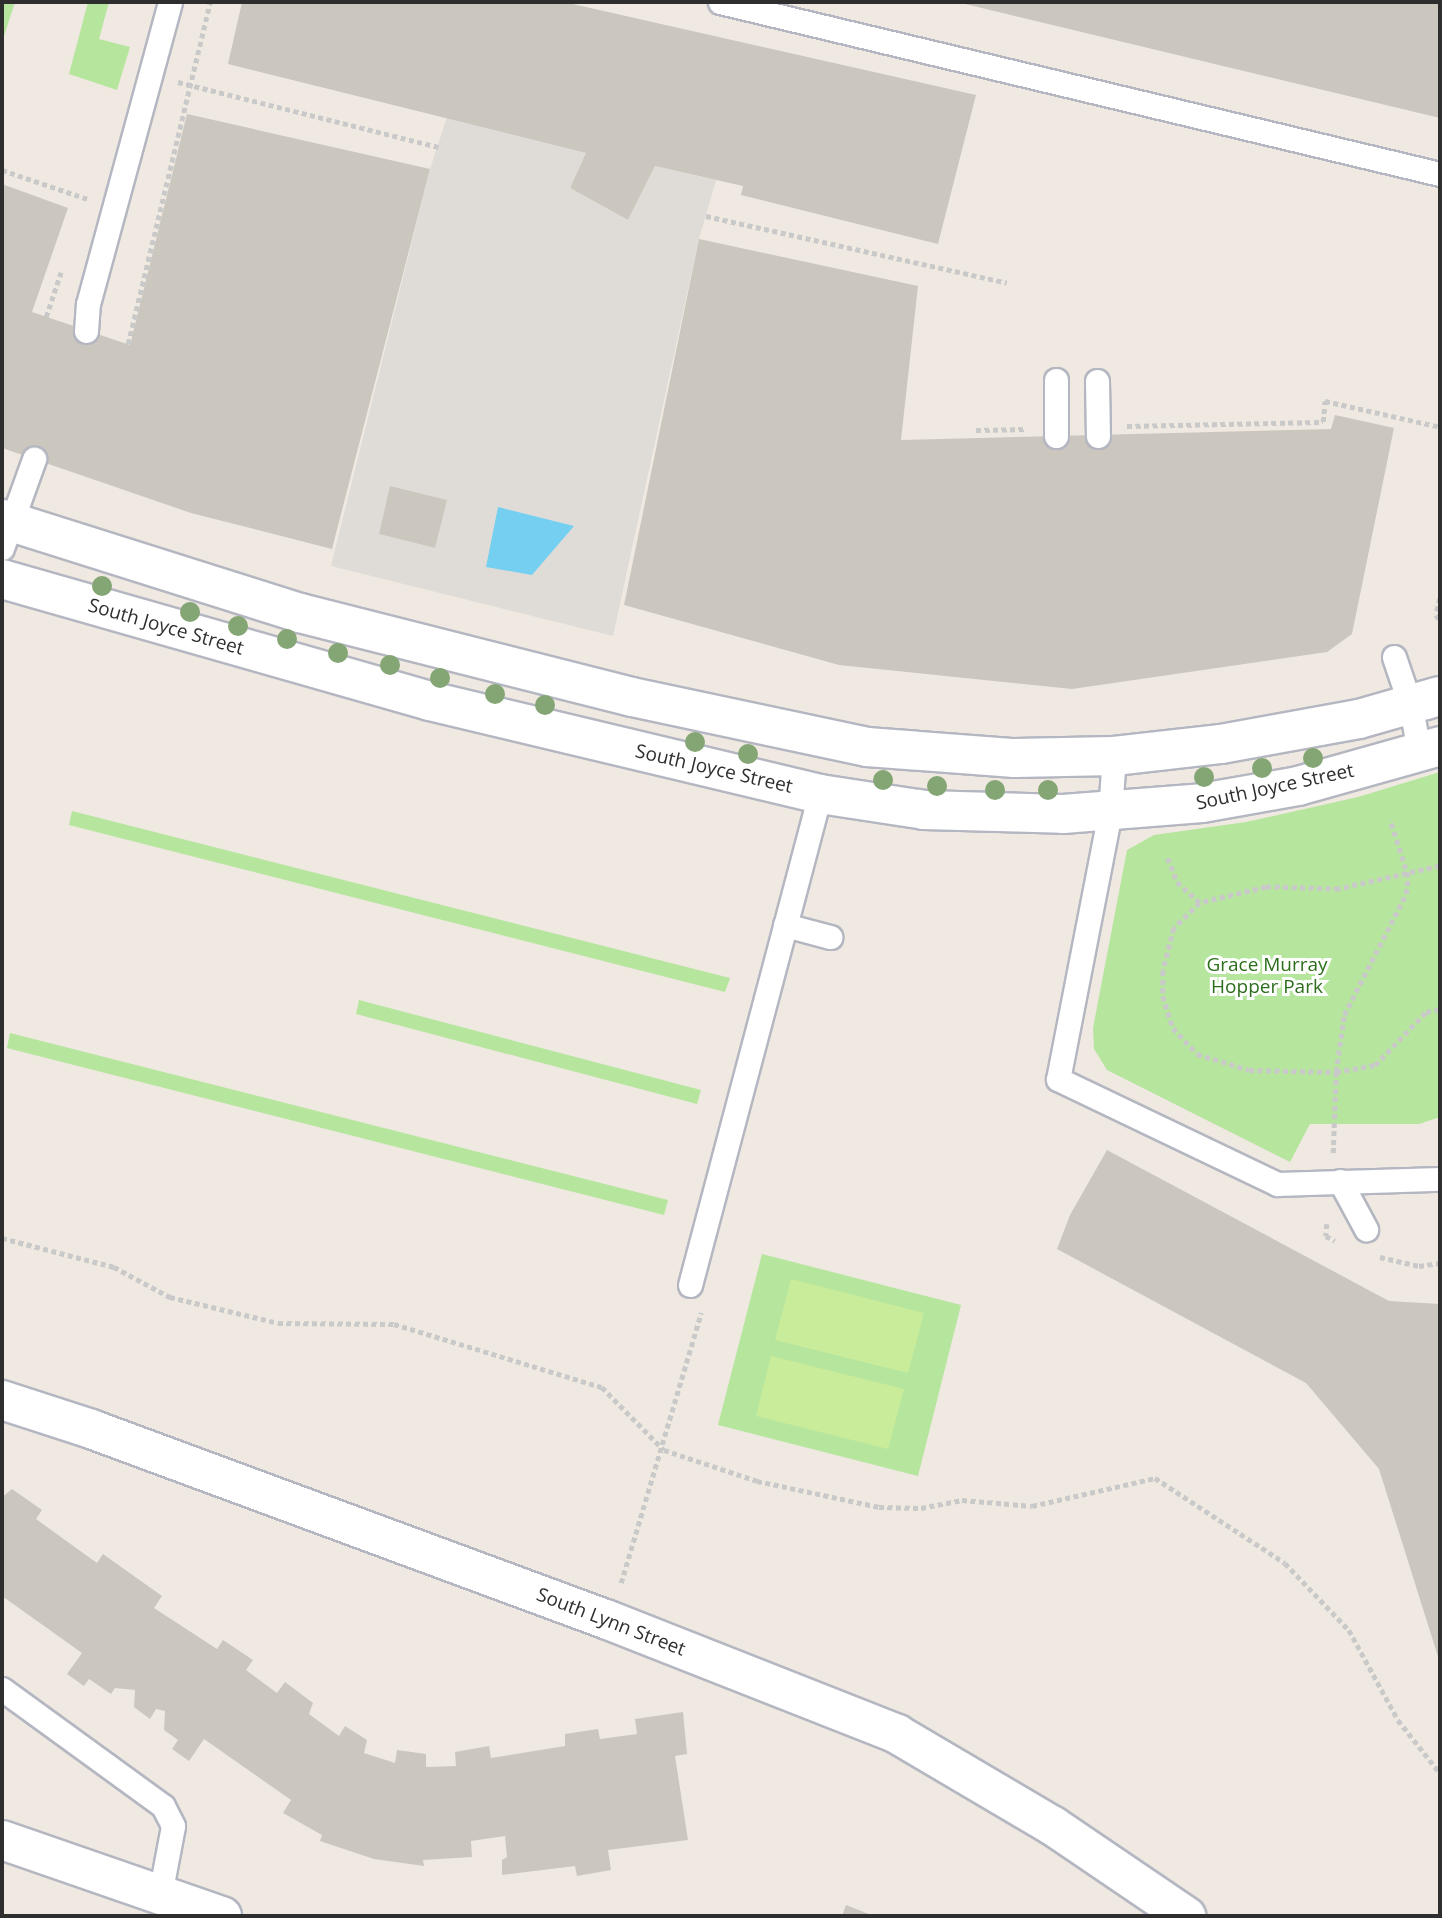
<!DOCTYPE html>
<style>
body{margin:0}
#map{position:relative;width:1442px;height:1918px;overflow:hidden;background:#efe9e1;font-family:"Open Sans",sans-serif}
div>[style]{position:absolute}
.green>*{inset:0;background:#b6e59e}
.pitch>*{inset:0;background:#c9ec9a}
.plaza>*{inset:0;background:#dfdcd8}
.water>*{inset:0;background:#75cff0}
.building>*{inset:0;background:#cbc7bf}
.path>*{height:4.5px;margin-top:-2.25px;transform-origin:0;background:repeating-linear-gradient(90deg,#c9c9c9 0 5px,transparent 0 8.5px)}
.roads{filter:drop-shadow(2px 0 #b4b7c1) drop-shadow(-2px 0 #b4b7c1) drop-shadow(0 2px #b4b7c1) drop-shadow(0 -2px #b4b7c1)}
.lane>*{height:23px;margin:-11.5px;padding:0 11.5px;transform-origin:11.5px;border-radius:11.5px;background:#fff}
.secondary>*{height:38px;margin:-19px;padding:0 19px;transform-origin:19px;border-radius:19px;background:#fff}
.trees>*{width:20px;height:20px;margin:-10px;border-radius:50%;background:#84a574}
span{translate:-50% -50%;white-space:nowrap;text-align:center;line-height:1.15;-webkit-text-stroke:6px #fff;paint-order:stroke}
.street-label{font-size:19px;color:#2e2e2e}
.park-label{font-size:19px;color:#2c6e1b}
.frame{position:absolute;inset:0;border:4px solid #2e2e2e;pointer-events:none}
</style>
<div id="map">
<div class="green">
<div style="clip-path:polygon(2px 2px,15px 2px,2px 42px)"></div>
<div style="clip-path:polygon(88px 2px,109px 2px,99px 39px,130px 47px,117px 90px,69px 74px)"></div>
<div style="clip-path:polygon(1440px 772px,1440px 1117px,1419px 1124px,1310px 1124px,1290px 1162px,1107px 1070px,1094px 1049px,1093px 1028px,1127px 850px,1154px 835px,1246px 822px,1358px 797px)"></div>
<div style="clip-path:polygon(72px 811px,730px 978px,725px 992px,69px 825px)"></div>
<div style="clip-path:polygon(359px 1000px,701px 1090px,697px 1104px,356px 1014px)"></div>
<div style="clip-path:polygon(10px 1033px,668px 1200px,664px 1215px,7px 1048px)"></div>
<div style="clip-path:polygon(762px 1254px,961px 1305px,918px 1476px,718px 1425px)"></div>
</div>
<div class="pitch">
<div style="clip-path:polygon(791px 1279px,924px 1313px,908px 1373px,775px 1340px)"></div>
<div style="clip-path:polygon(771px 1356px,904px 1389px,888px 1449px,756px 1416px)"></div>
</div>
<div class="plaza">
<div style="clip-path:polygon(447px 117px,586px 153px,570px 188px,628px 220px,655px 166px,716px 180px,699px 239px,613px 636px,331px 566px,430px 169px)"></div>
</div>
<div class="water">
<div style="clip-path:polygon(498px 507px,574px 526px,532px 575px,486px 567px)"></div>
</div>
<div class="building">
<div style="clip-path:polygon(242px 2px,564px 2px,976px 95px,938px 244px,741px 195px,743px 186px,655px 166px,628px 220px,570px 188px,586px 153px,228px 64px)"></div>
<div style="clip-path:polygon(961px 2px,1440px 2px,1440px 118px,961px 3px)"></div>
<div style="clip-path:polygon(187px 114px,430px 169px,332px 549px,191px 513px,2px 448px,2px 184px,68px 208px,32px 312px,130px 345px)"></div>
<div style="clip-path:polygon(699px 239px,918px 286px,901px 440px,1331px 429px,1335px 415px,1394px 428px,1352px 634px,1327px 652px,1072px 689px,839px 665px,624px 605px)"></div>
<div style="clip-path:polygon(390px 486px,447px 500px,435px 548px,379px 534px)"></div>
<div style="clip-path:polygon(1107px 1150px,1389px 1301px,1440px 1304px,1440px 1663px,1379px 1469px,1306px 1383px,1057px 1249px,1070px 1215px)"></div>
<div style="clip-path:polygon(12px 1489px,42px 1510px,36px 1519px,97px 1563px,103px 1554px,162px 1596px,154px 1608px,217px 1649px,223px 1640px,253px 1660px,246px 1670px,277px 1693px,285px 1682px,313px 1703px,309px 1714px,339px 1736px,345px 1726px,367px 1740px,364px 1753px,395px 1763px,397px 1750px,426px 1754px,426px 1767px,456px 1766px,455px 1752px,489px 1746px,491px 1758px,565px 1746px,565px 1734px,598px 1729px,600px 1739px,637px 1734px,635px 1719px,683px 1712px,687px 1754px,675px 1756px,688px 1840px,608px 1850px,611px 1870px,577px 1876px,575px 1866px,502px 1875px,502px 1860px,507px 1857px,505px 1836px,471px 1841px,472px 1857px,423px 1860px,424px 1866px,374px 1859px,320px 1841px,322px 1835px,283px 1813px,291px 1800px,204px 1739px,189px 1761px,172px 1749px,178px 1740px,164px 1730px,165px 1711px,156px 1709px,150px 1719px,134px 1707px,135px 1690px,115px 1688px,111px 1694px,89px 1679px,84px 1686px,67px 1674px,82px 1653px,2px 1596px,2px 1497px)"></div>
<div style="clip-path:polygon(846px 1905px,874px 1916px,842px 1916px)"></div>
</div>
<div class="path">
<div style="left:178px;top:82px;width:269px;rotate:14deg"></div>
<div style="left:2px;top:170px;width:90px;rotate:18.8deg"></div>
<div style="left:706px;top:216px;width:308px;rotate:12.5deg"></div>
<div style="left:46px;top:317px;width:47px;rotate:-71.6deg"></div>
<div style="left:128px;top:344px;width:352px;rotate:-76.5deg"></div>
<div style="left:1127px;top:426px;width:196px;rotate:-1.2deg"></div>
<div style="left:1323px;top:422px;width:21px;rotate:-85deg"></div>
<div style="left:1325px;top:401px;width:118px;rotate:12.7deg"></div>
<div style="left:976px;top:430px;width:51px;rotate:-1.1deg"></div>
<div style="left:1440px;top:598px;width:17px;rotate:103deg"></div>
<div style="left:1436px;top:615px;width:6px;rotate:51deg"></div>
<div style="left:1168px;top:858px;width:26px;rotate:69deg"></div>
<div style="left:1177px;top:882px;width:31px;rotate:42deg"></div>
<div style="left:1440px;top:866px;width:104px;rotate:167.2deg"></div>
<div style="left:1339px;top:889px;width:73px;rotate:-178.4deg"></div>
<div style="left:1266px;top:887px;width:68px;rotate:166.4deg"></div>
<div style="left:1200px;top:903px;width:36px;rotate:136deg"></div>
<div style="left:1174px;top:928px;width:44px;rotate:104.3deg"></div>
<div style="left:1163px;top:971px;width:25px;rotate:90deg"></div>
<div style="left:1163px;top:996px;width:34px;rotate:73deg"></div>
<div style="left:1173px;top:1028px;width:35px;rotate:47deg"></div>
<div style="left:1197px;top:1054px;width:54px;rotate:17.1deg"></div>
<div style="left:1249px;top:1070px;width:87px;rotate:1.3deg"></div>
<div style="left:1336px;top:1072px;width:40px;rotate:-10deg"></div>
<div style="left:1375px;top:1065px;width:74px;rotate:-46.1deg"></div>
<div style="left:1426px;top:1012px;width:14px;rotate:-12deg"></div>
<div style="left:1333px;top:1153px;width:81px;rotate:-87.9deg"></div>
<div style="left:1336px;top:1072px;width:58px;rotate:-82deg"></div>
<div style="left:1344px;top:1015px;width:136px;rotate:-62.9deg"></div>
<div style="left:1406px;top:894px;width:17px;rotate:-83deg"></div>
<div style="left:1408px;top:877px;width:60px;rotate:-107.5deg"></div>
<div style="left:1327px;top:1224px;width:12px;rotate:95deg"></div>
<div style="left:1326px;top:1236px;width:10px;rotate:29deg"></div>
<div style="left:2px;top:1238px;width:116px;rotate:14.5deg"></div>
<div style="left:114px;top:1267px;width:64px;rotate:28.2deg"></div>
<div style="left:170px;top:1297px;width:111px;rotate:13.5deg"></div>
<div style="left:278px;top:1323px;width:116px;rotate:0.5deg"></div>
<div style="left:394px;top:1324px;width:217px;rotate:16.9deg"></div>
<div style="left:602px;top:1387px;width:88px;rotate:45.5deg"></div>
<div style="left:664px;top:1450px;width:98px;rotate:18.4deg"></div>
<div style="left:757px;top:1481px;width:125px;rotate:12deg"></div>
<div style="left:879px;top:1507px;width:42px;rotate:1.4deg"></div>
<div style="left:921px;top:1508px;width:42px;rotate:-11deg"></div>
<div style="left:962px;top:1500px;width:70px;rotate:4.9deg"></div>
<div style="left:1032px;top:1506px;width:126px;rotate:-12.8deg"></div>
<div style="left:1155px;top:1478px;width:155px;rotate:33.2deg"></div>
<div style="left:1285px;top:1563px;width:93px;rotate:46.3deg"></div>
<div style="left:1349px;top:1630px;width:102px;rotate:61.4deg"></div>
<div style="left:1398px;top:1720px;width:68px;rotate:51.6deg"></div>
<div style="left:1380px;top:1257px;width:40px;rotate:13deg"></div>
<div style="left:1419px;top:1266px;width:21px;rotate:-8deg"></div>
<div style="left:621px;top:1583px;width:282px;rotate:-73.5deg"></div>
</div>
<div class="roads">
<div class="lane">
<div style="left:720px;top:2px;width:740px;rotate:13.44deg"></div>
<div style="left:86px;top:331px;width:27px;rotate:-86deg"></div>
<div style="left:88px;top:304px;width:313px;rotate:-74.8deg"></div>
<div style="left:1097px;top:381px;width:55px;rotate:89deg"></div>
<div style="left:1056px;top:436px;width:56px;rotate:-90deg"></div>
<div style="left:2px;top:548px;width:95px;rotate:-70.2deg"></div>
<div style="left:1394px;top:657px;width:53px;rotate:71.2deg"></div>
<div style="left:1411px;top:707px;width:46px;rotate:79.9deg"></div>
<div style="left:1114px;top:756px;width:56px;rotate:94.1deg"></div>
<div style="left:1110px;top:812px;width:272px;rotate:101deg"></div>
<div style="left:1058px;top:1079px;width:243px;rotate:25.6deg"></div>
<div style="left:1277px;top:1184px;width:163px;rotate:-1.8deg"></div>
<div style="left:785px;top:925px;width:47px;rotate:14.9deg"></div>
<div style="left:1340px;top:1181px;width:55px;rotate:61.6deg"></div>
<div style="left:690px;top:1285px;width:508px;rotate:-75.17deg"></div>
<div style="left:2px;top:1689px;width:199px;rotate:36deg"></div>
<div style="left:163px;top:1806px;width:22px;rotate:63deg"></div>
<div style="left:173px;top:1826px;width:70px;rotate:100.7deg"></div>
</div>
<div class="secondary">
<div style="left:2px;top:519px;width:312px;rotate:17.5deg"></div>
<div style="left:300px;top:613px;width:342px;rotate:14.2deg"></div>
<div style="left:632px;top:697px;width:240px;rotate:12deg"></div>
<div style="left:867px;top:747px;width:148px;rotate:4.3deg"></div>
<div style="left:1015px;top:758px;width:99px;rotate:-1.2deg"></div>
<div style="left:1114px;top:756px;width:108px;rotate:-6.4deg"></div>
<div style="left:1221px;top:744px;width:140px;rotate:-10.3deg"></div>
<div style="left:1359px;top:719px;width:84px;rotate:-15.9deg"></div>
<div style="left:2px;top:579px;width:445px;rotate:15.9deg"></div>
<div style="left:430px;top:701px;width:401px;rotate:13.4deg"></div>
<div style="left:820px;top:794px;width:105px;rotate:8.7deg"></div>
<div style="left:924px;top:810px;width:139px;rotate:1.6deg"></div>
<div style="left:1063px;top:814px;width:139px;rotate:-4.5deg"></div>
<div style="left:1202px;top:803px;width:97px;rotate:-10deg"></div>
<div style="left:1298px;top:786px;width:148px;rotate:-15.7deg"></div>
<div style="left:2px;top:1400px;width:94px;rotate:18deg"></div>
<div style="left:91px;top:1429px;width:551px;rotate:20.28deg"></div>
<div style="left:608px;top:1620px;width:311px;rotate:21.5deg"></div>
<div style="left:897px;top:1734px;width:181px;rotate:30.5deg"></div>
<div style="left:1053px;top:1826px;width:161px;rotate:34.1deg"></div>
<div style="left:2px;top:1840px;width:233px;rotate:19.1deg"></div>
</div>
</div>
<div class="trees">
<div style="left:102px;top:586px"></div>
<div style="left:190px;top:612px"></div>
<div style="left:238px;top:626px"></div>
<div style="left:287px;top:639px"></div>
<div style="left:338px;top:653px"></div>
<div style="left:390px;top:665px"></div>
<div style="left:440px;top:678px"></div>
<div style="left:495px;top:694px"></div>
<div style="left:545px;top:705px"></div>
<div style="left:695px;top:742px"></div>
<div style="left:748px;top:754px"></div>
<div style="left:1313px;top:758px"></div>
<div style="left:1262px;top:768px"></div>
<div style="left:1204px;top:777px"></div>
<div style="left:883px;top:780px"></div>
<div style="left:937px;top:786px"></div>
<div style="left:995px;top:790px"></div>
<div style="left:1048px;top:790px"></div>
</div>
<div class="street-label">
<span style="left:166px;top:627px;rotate:16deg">South Joyce Street</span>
<span style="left:714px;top:769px;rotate:13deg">South Joyce Street</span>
<span style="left:1275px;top:787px;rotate:-12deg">South Joyce Street</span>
<span style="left:611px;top:1622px;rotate:21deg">South Lynn Street</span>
</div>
<div class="park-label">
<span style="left:1267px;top:976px">Grace Murray<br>Hopper Park</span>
</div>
<div class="frame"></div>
</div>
